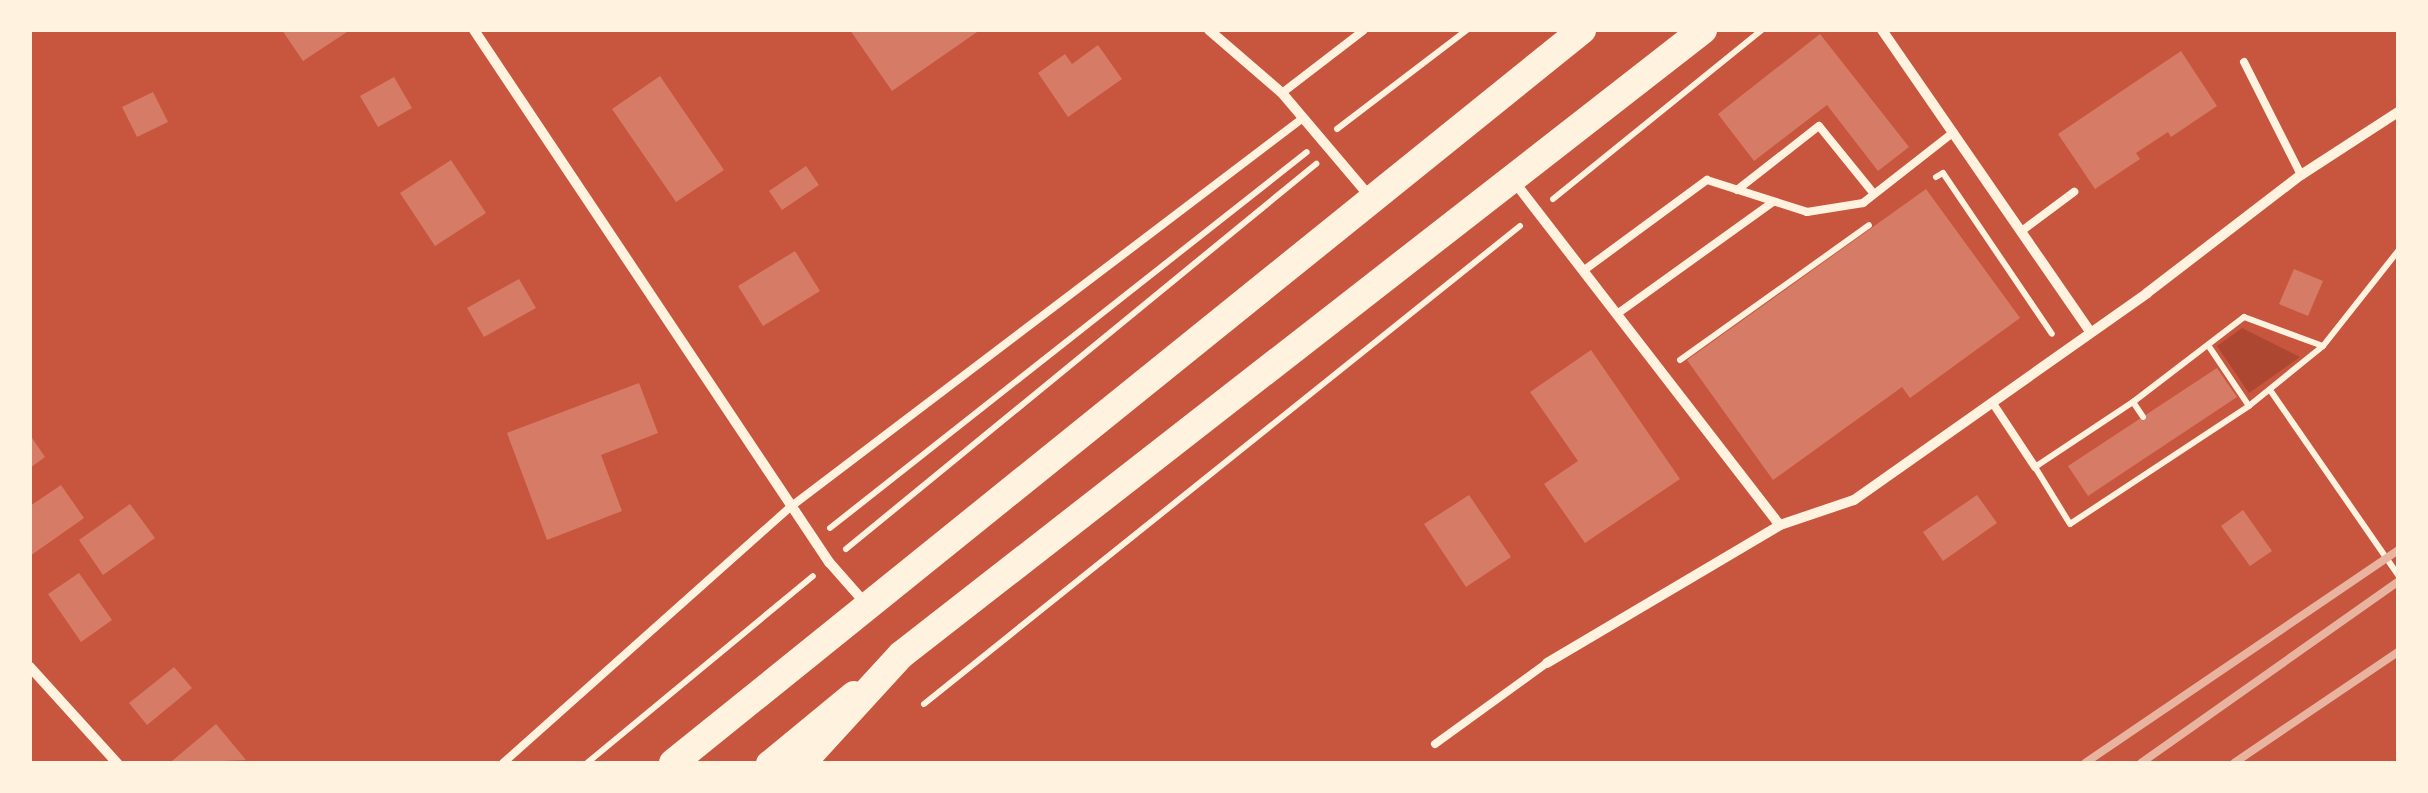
<!DOCTYPE html>
<style>
body{margin:0}
#map{position:relative;width:2428px;height:793px;overflow:hidden;background:#c8553d;font-family:Barlow,sans-serif}
div>[style]{position:absolute}
.green>*{inset:0;background:#ae4732}
.building>*{inset:0;background:#d67c66}
.path>*{height:6px;margin:-3px;padding:0 3px;transform-origin:3px;border-radius:3px;background:#fff3e0}
.service>*{height:8px;margin:-4px;padding:0 4px;transform-origin:4px;border-radius:4px;background:#fff3e0}
.minor>*{height:10px;margin:-5px;padding:0 5px;transform-origin:5px;border-radius:5px;background:#fff3e0}
.primary>*{height:25px;margin:-12.5px;padding:0 12.5px;transform-origin:12.5px;border-radius:12.5px;background:#fff3e0}
.trunk>*{height:28px;margin:-14px;padding:0 14px;transform-origin:14px;border-radius:14px;background:#fff3e0}
.rail>*{height:8px;margin:-4px;padding:0 4px;transform-origin:4px;border-radius:4px;background:#e9b49f}
span{translate:-50% -50%;white-space:nowrap;text-align:center;line-height:1.15;-webkit-text-stroke:8px #fff3e0;paint-order:stroke}
.frame{position:absolute;inset:0;border:32px solid #fff3e0;pointer-events:none}
</style>
<div id="map">
<div class="green">
<div style="clip-path:polygon(2242px 328px,2300px 357px,2249px 393px,2217px 346px)"></div>
</div>
<div class="building">
<div style="clip-path:polygon(282px 30px,350px 30px,303px 61px)"></div>
<div style="clip-path:polygon(850px 30px,980px 30px,892px 91px)"></div>
<div style="clip-path:polygon(1820px 34px,1909px 147px,1878px 171px,1827px 105px,1754px 161px,1718px 114px)"></div>
<div style="clip-path:polygon(1098px 45px,1122px 79px,1068px 117px,1038px 73px,1065px 54px,1072px 64px)"></div>
<div style="clip-path:polygon(2181px 51px,2217px 106px,2171px 137px,2168px 132px,2136px 153px,2140px 159px,2095px 189px,2058px 134px)"></div>
<div style="clip-path:polygon(660px 76px,724px 170px,676px 202px,612px 109px)"></div>
<div style="clip-path:polygon(394px 77px,412px 108px,378px 127px,360px 96px)"></div>
<div style="clip-path:polygon(153px 92px,168px 122px,137px 137px,122px 107px)"></div>
<div style="clip-path:polygon(451px 160px,486px 213px,435px 246px,400px 193px)"></div>
<div style="clip-path:polygon(806px 166px,819px 185px,782px 210px,769px 191px)"></div>
<div style="clip-path:polygon(1926px 189px,2020px 318px,1910px 398px,1902px 387px,1773px 480px,1687px 360px)"></div>
<div style="clip-path:polygon(795px 251px,820px 291px,763px 326px,738px 286px)"></div>
<div style="clip-path:polygon(2294px 269px,2323px 281px,2308px 316px,2279px 304px)"></div>
<div style="clip-path:polygon(519px 279px,536px 308px,484px 337px,467px 308px)"></div>
<div style="clip-path:polygon(1591px 350px,1680px 479px,1585px 543px,1544px 484px,1578px 461px,1530px 392px)"></div>
<div style="clip-path:polygon(2217px 368px,2237px 397px,2088px 496px,2068px 466px)"></div>
<div style="clip-path:polygon(639px 383px,658px 433px,601px 455px,622px 511px,547px 540px,507px 433px)"></div>
<div style="clip-path:polygon(30px 435px,45px 457px,30px 468px)"></div>
<div style="clip-path:polygon(61px 485px,84px 518px,30px 556px,30px 506px)"></div>
<div style="clip-path:polygon(1469px 495px,1511px 557px,1466px 587px,1424px 524px)"></div>
<div style="clip-path:polygon(1977px 495px,1997px 523px,1943px 561px,1923px 532px)"></div>
<div style="clip-path:polygon(130px 504px,155px 538px,103px 575px,79px 540px)"></div>
<div style="clip-path:polygon(2243px 510px,2272px 551px,2250px 566px,2221px 526px)"></div>
<div style="clip-path:polygon(79px 573px,112px 620px,81px 642px,48px 594px)"></div>
<div style="clip-path:polygon(174px 667px,192px 688px,147px 725px,129px 703px)"></div>
<div style="clip-path:polygon(216px 724px,246px 760px,174px 763px,172px 761px)"></div>
</div>
<div class="path">
<div style="left:1337px;top:129px;width:163px;rotate:-37.3deg"></div>
<div style="left:1936px;top:177px;width:8px;rotate:-30deg"></div>
<div style="left:1943px;top:173px;width:194px;rotate:55.9deg"></div>
<div style="left:1553px;top:199px;width:269px;rotate:-39deg"></div>
<div style="left:2244px;top:317px;width:84px;rotate:20.2deg"></div>
<div style="left:2323px;top:346px;width:95px;rotate:141deg"></div>
<div style="left:2249px;top:406px;width:214px;rotate:146.6deg"></div>
<div style="left:2070px;top:524px;width:67px;rotate:-121.6deg"></div>
<div style="left:2035px;top:467px;width:118px;rotate:-33.6deg"></div>
<div style="left:2133px;top:402px;width:140px;rotate:-37.4deg"></div>
<div style="left:2208px;top:345px;width:73px;rotate:56.1deg"></div>
<div style="left:2323px;top:346px;width:121px;rotate:-51.7deg"></div>
<div style="left:1680px;top:360px;width:232px;rotate:-35.5deg"></div>
<div style="left:2270px;top:390px;width:225px;rotate:55.3deg"></div>
<div style="left:2133px;top:402px;width:18px;rotate:56deg"></div>
<div style="left:830px;top:528px;width:607px;rotate:-38.25deg"></div>
<div style="left:846px;top:549px;width:608px;rotate:-39.32deg"></div>
<div style="left:924px;top:704px;width:764px;rotate:-38.73deg"></div>
<div style="left:587px;top:763px;width:293px;rotate:-39.6deg"></div>
</div>
<div class="service">
<div style="left:2244px;top:62px;width:127px;rotate:63.2deg"></div>
<div style="left:1282px;top:93px;width:103px;rotate:-37.5deg"></div>
<div style="left:1737px;top:190px;width:104px;rotate:-38deg"></div>
<div style="left:1819px;top:126px;width:87px;rotate:51deg"></div>
<div style="left:2023px;top:230px;width:64px;rotate:-36.7deg"></div>
<div style="left:1583px;top:271px;width:154px;rotate:-36.3deg"></div>
<div style="left:1707px;top:180px;width:105px;rotate:17.7deg"></div>
<div style="left:1807px;top:212px;width:57px;rotate:-9.1deg"></div>
<div style="left:1863px;top:203px;width:115px;rotate:-38deg"></div>
<div style="left:1617px;top:314px;width:192px;rotate:-35.7deg"></div>
<div style="left:1992px;top:402px;width:78px;rotate:56.5deg"></div>
<div style="left:1435px;top:744px;width:138px;rotate:-35.9deg"></div>
<div style="left:503px;top:763px;width:388px;rotate:-41.7deg"></div>
<div style="left:793px;top:505px;width:640px;rotate:-37.19deg"></div>
</div>
<div class="minor">
<div style="left:474px;top:30px;width:640px;rotate:56.29deg"></div>
<div style="left:829px;top:562px;width:55px;rotate:48.7deg"></div>
<div style="left:1209px;top:30px;width:96px;rotate:40.8deg"></div>
<div style="left:1282px;top:93px;width:138px;rotate:49.7deg"></div>
<div style="left:1882px;top:30px;width:366px;rotate:55.4deg"></div>
<div style="left:1513px;top:180px;width:436px;rotate:52.3deg"></div>
<div style="left:1547px;top:663px;width:271px;rotate:-30.6deg"></div>
<div style="left:1780px;top:525px;width:78px;rotate:-18.7deg"></div>
<div style="left:1854px;top:500px;width:359px;rotate:-35.2deg"></div>
<div style="left:2147px;top:293px;width:194px;rotate:-37.5deg"></div>
<div style="left:2301px;top:175px;width:116px;rotate:-33deg"></div>
<div style="left:30px;top:667px;width:130px;rotate:47.8deg"></div>
</div>
<div class="primary">
<div style="left:768px;top:763px;width:110px;rotate:-39.5deg"></div>
</div>
<div class="trunk">
<div style="left:673px;top:763px;width:1168px;rotate:-38.88deg"></div>
<div style="left:802px;top:763px;width:147px;rotate:-47.5deg"></div>
<div style="left:901px;top:655px;width:1017px;rotate:-37.93deg"></div>
</div>
<div class="rail">
<div style="left:2085px;top:763px;width:379px;rotate:-34.2deg"></div>
<div style="left:2141px;top:763px;width:314px;rotate:-35.2deg"></div>
<div style="left:2234px;top:763px;width:198px;rotate:-34.1deg"></div>
</div>
<div class="frame"></div>
</div>
